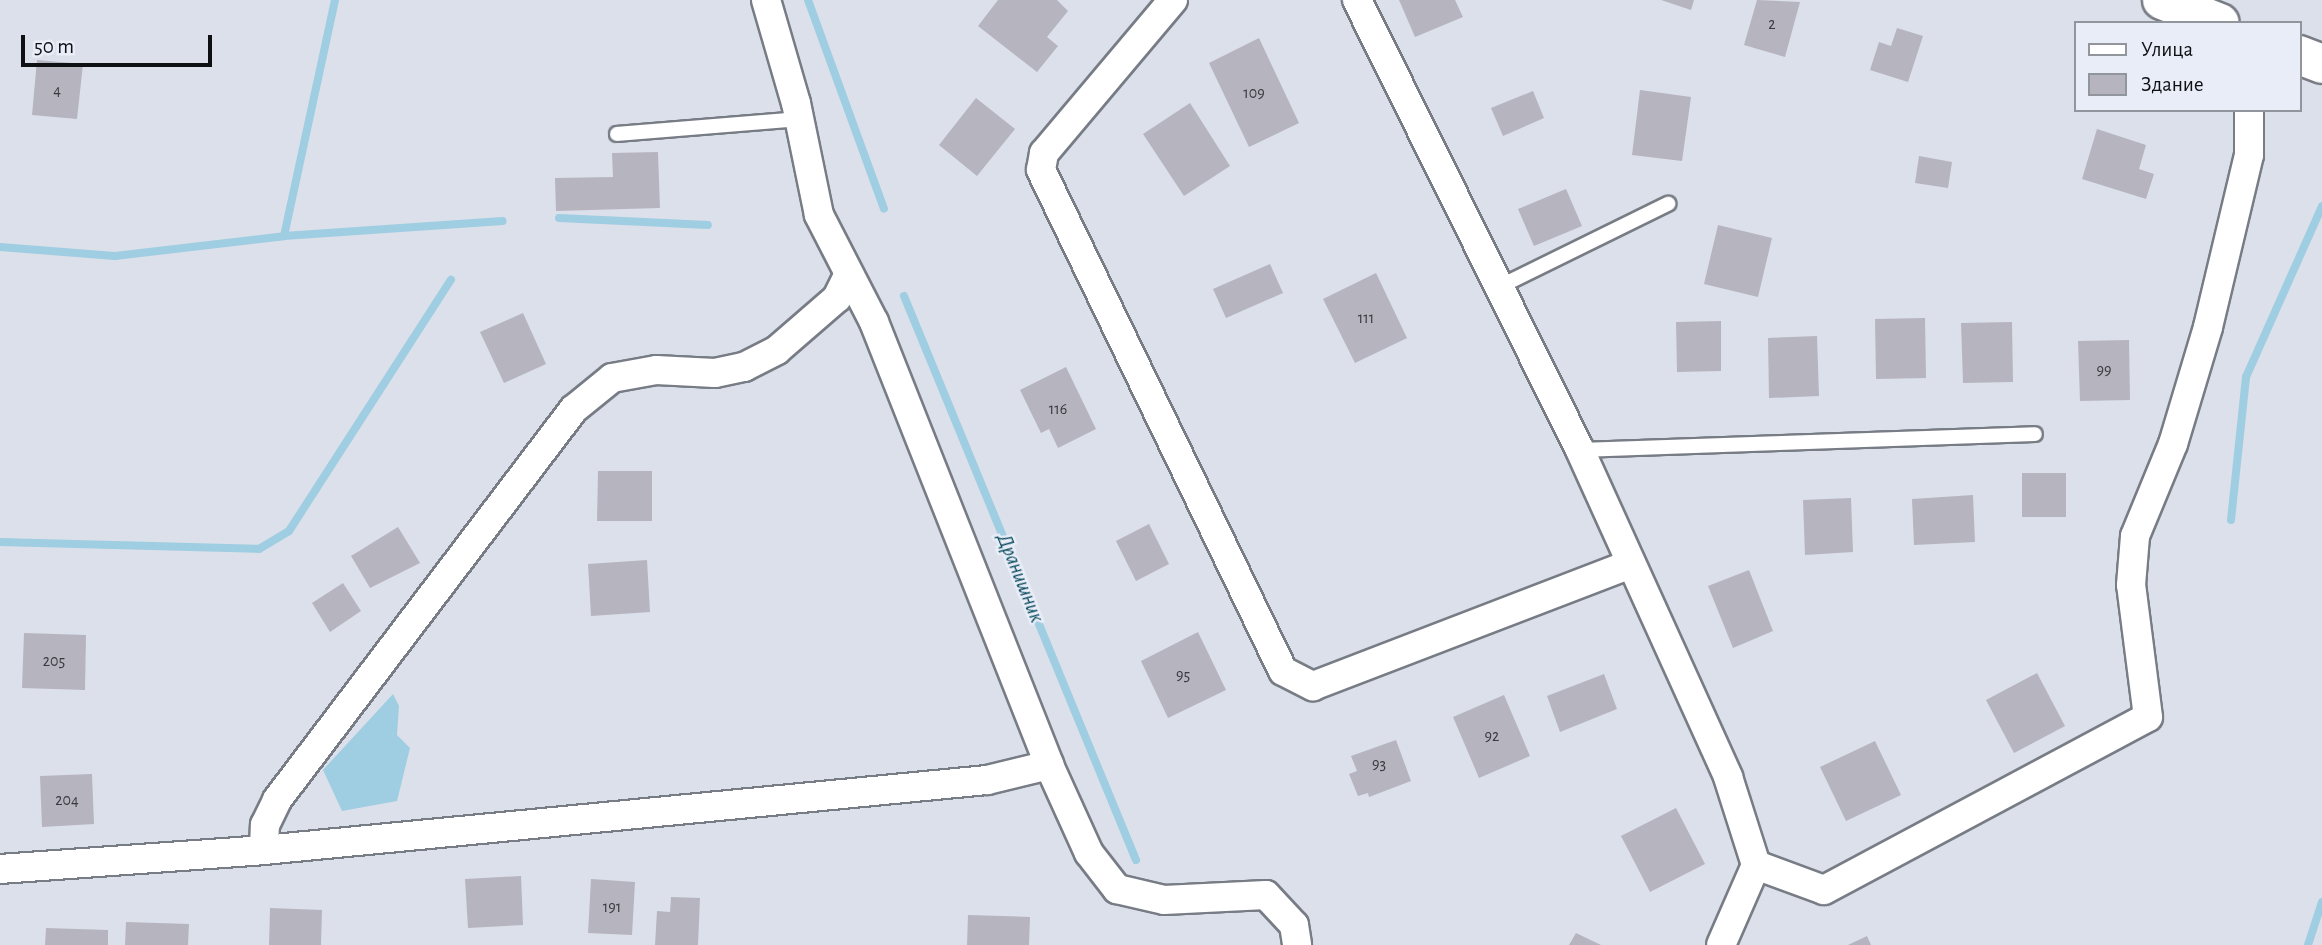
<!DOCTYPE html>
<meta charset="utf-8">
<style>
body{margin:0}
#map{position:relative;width:2322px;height:945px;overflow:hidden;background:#dbe0ea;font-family:"Alegreya Sans",sans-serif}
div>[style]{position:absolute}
.water>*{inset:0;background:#9fcde1}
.stream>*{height:8px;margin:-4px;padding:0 4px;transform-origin:4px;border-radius:4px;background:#9fcde1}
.building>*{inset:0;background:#b6b4bf}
.roads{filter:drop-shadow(2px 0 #777c85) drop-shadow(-2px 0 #777c85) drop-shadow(0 2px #777c85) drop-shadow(0 -2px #777c85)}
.service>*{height:14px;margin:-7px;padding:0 7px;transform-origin:7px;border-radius:7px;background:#fff}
.minor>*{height:28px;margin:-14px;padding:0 14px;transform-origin:14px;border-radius:14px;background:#fff}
.primary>*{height:38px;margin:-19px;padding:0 19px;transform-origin:19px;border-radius:19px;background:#fff}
span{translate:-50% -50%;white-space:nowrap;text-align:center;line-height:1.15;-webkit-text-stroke:5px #e8edf7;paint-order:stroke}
.number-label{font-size:16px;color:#39393f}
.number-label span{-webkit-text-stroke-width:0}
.water-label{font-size:21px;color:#06485c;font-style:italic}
.legend{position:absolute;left:2074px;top:21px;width:228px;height:91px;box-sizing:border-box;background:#e8edf7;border:2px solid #91959c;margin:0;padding:9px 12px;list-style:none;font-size:21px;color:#0f1014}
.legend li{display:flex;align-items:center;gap:14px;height:35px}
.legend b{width:35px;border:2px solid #91959c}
.scale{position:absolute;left:21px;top:35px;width:191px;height:32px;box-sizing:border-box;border:4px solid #0f1014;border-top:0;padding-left:9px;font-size:21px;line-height:24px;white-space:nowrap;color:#0f1014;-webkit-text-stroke:5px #e8edf7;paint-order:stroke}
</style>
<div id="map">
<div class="water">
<div style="clip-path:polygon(393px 694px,399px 706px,397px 735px,410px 748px,397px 801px,342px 811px,323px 770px)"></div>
</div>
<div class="stream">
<div style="left:808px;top:0;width:222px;rotate:70deg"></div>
<div style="left:559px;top:218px;width:149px;rotate:2.7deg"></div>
<div style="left:284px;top:236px;width:219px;rotate:-3.9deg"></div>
<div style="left:0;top:247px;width:115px;rotate:4.5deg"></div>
<div style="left:115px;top:256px;width:170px;rotate:-6.7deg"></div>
<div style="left:284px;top:236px;width:241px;rotate:-77.8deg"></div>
<div style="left:904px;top:296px;width:610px;rotate:67.64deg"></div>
<div style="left:2231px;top:520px;width:144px;rotate:-84deg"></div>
<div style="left:2246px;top:377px;width:187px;rotate:-66deg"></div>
<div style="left:0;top:542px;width:259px;rotate:1.5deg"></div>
<div style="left:259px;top:549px;width:35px;rotate:-31deg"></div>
<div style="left:289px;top:531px;width:299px;rotate:-57.2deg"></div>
<div style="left:2308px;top:945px;width:45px;rotate:-72deg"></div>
</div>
<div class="building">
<div style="clip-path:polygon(998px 0,1057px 0,1068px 11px,1047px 37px,1058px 46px,1037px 72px,978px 26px)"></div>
<div style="clip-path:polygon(1399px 0,1455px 0,1463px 17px,1415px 37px)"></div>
<div style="clip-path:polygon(1661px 0,1694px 0,1691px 10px)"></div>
<div style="clip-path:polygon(1757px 0,1800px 2px,1785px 57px,1744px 45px)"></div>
<div style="clip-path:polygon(1897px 28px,1923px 36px,1908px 82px,1870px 70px,1879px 42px,1891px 46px)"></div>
<div style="clip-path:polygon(1259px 38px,1299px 123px,1249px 147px,1209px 63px)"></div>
<div style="clip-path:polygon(37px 60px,83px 64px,77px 119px,32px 115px)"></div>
<div style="clip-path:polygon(1640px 90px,1691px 97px,1682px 161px,1632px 155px)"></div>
<div style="clip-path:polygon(1533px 91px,1544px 118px,1503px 136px,1491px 108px)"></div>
<div style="clip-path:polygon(976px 98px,1015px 129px,977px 176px,939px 145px)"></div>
<div style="clip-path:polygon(1190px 103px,1230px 166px,1184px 196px,1143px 134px)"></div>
<div style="clip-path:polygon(2097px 129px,2146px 145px,2139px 169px,2154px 174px,2146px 199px,2082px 179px)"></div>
<div style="clip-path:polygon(658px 152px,660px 208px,556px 211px,555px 178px,613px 177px,612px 153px)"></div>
<div style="clip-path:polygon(1919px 156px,1952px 162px,1948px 188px,1915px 183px)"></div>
<div style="clip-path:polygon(1566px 189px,1582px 226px,1534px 246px,1518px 209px)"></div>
<div style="clip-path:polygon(1718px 225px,1772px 238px,1758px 297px,1704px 284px)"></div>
<div style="clip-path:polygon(1270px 264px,1283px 293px,1226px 318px,1213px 289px)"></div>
<div style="clip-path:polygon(1376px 273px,1407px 338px,1355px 363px,1323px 299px)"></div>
<div style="clip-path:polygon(523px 313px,546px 364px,504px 383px,480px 332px)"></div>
<div style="clip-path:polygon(1925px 318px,1926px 378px,1876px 379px,1875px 319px)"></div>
<div style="clip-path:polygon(1721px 321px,1721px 371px,1677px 372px,1676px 322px)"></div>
<div style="clip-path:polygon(2012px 322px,2013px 382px,1963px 383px,1961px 323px)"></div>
<div style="clip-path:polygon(1817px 336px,1819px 396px,1769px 398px,1768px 338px)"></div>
<div style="clip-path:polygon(2129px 340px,2130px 400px,2080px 401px,2078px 341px)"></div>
<div style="clip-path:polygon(1066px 367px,1096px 429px,1058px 448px,1049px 429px,1041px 433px,1020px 390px)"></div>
<div style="clip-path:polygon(598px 471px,652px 471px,652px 521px,597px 521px)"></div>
<div style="clip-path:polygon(2022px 473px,2066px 473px,2066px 517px,2022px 517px)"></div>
<div style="clip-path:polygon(1973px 495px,1975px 542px,1914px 545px,1912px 499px)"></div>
<div style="clip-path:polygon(1851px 498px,1853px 552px,1805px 555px,1803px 500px)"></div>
<div style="clip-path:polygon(1149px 524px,1169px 564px,1136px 581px,1116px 541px)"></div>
<div style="clip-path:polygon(398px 527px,420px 563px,370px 588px,351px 556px)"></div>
<div style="clip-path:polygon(647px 560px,650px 612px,591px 616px,588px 564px)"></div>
<div style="clip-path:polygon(1749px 570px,1773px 631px,1733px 648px,1708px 586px)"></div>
<div style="clip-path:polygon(343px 583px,361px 611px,330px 632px,312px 603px)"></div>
<div style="clip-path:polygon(1198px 632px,1226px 690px,1168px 718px,1141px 661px)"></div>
<div style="clip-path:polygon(24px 633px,86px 635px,85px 690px,22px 688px)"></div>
<div style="clip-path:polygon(2037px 673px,2065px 726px,2014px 753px,1986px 700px)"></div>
<div style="clip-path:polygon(1604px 674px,1617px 709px,1560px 732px,1547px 696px)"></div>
<div style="clip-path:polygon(1504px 695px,1530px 756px,1479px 778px,1453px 717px)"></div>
<div style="clip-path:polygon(1396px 740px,1411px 781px,1369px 797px,1368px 793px,1358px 796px,1349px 774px,1357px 771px,1351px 756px)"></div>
<div style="clip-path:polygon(1875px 741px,1901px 795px,1846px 821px,1820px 767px)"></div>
<div style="clip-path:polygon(92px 774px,94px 824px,42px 827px,40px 776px)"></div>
<div style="clip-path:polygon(1676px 808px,1705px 864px,1650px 892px,1621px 836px)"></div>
<div style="clip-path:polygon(521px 876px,523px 925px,468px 928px,465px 879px)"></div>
<div style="clip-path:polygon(591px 879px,635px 882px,632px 935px,588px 933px)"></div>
<div style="clip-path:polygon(671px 897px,700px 898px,698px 945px,655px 945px,657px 911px,670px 912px)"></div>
<div style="clip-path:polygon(270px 908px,322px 910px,321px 945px,269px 945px)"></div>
<div style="clip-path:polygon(968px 915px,1030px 917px,1029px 945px,967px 945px)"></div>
<div style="clip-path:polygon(126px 922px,189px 924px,188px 945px,125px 945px)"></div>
<div style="clip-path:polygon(46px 928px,108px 930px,108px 945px,45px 945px)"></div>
<div style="clip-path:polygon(1576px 933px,1601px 945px,1569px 945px)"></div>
<div style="clip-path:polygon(1867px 936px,1871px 945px,1848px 945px)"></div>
</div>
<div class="roads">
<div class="service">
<div style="left:617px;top:134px;width:183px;rotate:-4.7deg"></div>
<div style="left:1497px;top:288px;width:191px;rotate:-26.2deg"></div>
<div style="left:1580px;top:450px;width:455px;rotate:-2deg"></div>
</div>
<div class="minor">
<div style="left:766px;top:0;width:107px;rotate:73.8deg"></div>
<div style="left:796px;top:103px;width:114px;rotate:78.4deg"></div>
<div style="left:819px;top:215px;width:120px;rotate:62.8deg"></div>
<div style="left:874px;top:322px;width:476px;rotate:68.4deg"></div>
<div style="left:1049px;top:765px;width:97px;rotate:65.6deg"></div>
<div style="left:1089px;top:853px;width:46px;rotate:52.1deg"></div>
<div style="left:1117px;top:889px;width:48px;rotate:13.2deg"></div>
<div style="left:1164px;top:900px;width:102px;rotate:-2.8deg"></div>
<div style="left:1266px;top:895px;width:41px;rotate:47deg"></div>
<div style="left:1294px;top:925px;width:20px;rotate:81deg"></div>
<div style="left:1173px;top:0;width:200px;rotate:130.1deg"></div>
<div style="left:1044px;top:153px;width:17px;rotate:100deg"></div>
<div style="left:1041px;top:170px;width:556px;rotate:64.22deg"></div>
<div style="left:1283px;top:671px;width:34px;rotate:27deg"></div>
<div style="left:1313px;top:686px;width:340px;rotate:-21deg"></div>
<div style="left:1357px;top:0;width:502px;rotate:63.64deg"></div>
<div style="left:1580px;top:450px;width:359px;rotate:65.6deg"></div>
<div style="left:1728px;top:777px;width:92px;rotate:72.3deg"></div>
<div style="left:1756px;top:865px;width:87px;rotate:113.6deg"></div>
<div style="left:264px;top:850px;width:25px;rotate:-88deg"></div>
<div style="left:265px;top:825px;width:28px;rotate:-64deg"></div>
<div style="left:277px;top:800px;width:491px;rotate:-52.8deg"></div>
<div style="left:574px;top:409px;width:49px;rotate:-39.2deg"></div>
<div style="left:612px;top:378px;width:45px;rotate:-10.3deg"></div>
<div style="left:656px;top:370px;width:59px;rotate:2.9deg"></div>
<div style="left:715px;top:373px;width:30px;rotate:-12deg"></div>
<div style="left:744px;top:367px;width:37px;rotate:-27deg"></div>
<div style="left:777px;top:350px;width:79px;rotate:-40.9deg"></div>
<div style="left:837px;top:298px;width:25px;rotate:-64deg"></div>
<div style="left:1756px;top:865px;width:72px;rotate:20.2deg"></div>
<div style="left:1824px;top:890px;width:367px;rotate:-28.1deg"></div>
<div style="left:2148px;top:717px;width:133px;rotate:-97.3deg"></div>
<div style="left:2131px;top:585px;width:49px;rotate:-85.3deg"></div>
<div style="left:2135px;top:536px;width:100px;rotate:-67.6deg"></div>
<div style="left:2173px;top:444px;width:122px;rotate:-73.3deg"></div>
<div style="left:2208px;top:327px;width:177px;rotate:-76.6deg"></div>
<div style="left:2249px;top:155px;width:45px;rotate:-90deg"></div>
<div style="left:0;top:869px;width:265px;rotate:-4.1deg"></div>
<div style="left:264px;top:850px;width:726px;rotate:-5.53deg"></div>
<div style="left:987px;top:780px;width:64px;rotate:-13.6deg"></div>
</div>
<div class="primary">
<div style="left:2162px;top:0;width:62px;rotate:21.6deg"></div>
<div style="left:2299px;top:55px;width:25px;rotate:21deg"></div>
</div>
</div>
<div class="number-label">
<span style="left:1772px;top:24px">2</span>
<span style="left:57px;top:90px">4</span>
<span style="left:1254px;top:93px">109</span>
<span style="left:1366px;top:318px">111</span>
<span style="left:2104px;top:370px">99</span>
<span style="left:1058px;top:409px">116</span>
<span style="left:54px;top:661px">205</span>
<span style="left:1183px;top:675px">95</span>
<span style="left:1492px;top:736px">92</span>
<span style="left:1379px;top:764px">93</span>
<span style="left:67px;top:800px">204</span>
<span style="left:612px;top:907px">191</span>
</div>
<div class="water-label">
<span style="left:1020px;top:578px;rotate:68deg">Дранишник</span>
</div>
<ul class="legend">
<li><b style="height:9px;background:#fff"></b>Улица</li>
<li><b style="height:19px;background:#b6b4bf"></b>Здание</li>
</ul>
<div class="scale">50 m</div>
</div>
